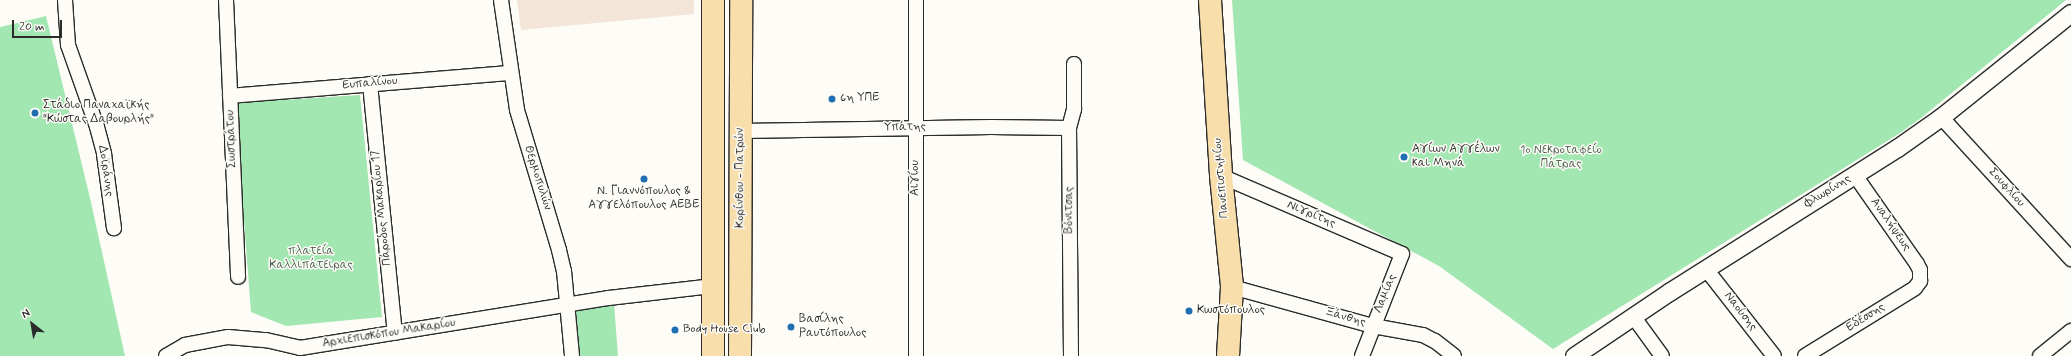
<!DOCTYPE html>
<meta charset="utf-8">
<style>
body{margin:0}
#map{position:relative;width:2071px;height:356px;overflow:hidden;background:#fdfcf7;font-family:Mynerve,sans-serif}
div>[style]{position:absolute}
.built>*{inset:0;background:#f4e5d9}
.green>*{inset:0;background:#a2e6b1}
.roads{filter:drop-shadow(1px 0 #2b2b2b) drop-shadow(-1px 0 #2b2b2b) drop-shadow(0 1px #2b2b2b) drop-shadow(0 -1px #2b2b2b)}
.minor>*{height:14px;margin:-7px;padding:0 7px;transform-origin:7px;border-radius:7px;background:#fdfcf7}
.tertiary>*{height:17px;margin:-8.5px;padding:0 8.5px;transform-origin:8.5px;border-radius:8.5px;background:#fdfcf7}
.primary>*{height:22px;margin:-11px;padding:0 11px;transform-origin:11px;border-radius:11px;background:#f8deab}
.trunk>*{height:22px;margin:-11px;padding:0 11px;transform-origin:11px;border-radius:11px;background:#f8deab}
.dots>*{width:11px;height:11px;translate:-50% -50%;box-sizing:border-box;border:2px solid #fdfcf7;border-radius:50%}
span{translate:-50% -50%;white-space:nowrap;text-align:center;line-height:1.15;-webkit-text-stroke:3px #fdfcf7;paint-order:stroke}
.street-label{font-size:12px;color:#2b2b2b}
.poi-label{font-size:12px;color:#2b2b2b}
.left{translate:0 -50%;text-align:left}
.park-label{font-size:12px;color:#495a4c}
.north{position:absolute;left:12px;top:304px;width:40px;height:40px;-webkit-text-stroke:3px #fdfcf7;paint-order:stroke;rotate:329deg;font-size:11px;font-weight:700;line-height:16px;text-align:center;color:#2b2b2b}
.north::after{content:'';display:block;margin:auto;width:14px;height:18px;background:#2b2b2b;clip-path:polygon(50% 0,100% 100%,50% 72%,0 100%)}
.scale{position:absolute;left:12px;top:20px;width:50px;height:18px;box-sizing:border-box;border:2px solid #2b2b2b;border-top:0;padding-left:5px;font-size:12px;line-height:14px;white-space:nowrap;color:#2b2b2b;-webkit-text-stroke:3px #fdfcf7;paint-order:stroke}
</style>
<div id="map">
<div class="built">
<div style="clip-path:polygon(517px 0,694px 0,694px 14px,521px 30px)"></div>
</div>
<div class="green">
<div style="clip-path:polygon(1232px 0,2066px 0,1921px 118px,1900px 133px,1553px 349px,1439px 266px,1243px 160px)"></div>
<div style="clip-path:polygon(46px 16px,90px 198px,125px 356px,0 356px,0 27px)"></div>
<div style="clip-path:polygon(360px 95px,382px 317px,286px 326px,251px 312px,235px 103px)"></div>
<div style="clip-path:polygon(614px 304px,618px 356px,577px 356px,572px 310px)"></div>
</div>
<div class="roads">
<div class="minor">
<div style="left:65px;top:0;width:45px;rotate:86.2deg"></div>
<div style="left:68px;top:45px;width:87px;rotate:70.5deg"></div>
<div style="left:97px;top:127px;width:28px;rotate:75deg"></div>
<div style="left:104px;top:154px;width:75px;rotate:82.3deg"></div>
<div style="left:226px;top:0;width:277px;rotate:87.5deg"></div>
<div style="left:501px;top:0;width:111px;rotate:81.7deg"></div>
<div style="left:517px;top:110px;width:146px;rotate:73.3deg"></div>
<div style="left:559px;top:250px;width:22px;rotate:77deg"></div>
<div style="left:564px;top:271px;width:85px;rotate:84.6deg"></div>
<div style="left:370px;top:84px;width:250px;rotate:84.3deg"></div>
<div style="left:230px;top:96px;width:282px;rotate:-4.7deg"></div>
<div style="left:1941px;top:117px;width:193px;rotate:47.5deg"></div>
<div style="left:741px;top:131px;width:250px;rotate:-0.9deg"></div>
<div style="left:991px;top:127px;width:78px;rotate:0.7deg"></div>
<div style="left:1221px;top:176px;width:197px;rotate:23.3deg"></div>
<div style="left:1402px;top:254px;width:110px;rotate:111.4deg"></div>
<div style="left:1706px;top:269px;width:110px;rotate:52deg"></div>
<div style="left:1232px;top:287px;width:146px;rotate:15.5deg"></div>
<div style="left:1373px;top:326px;width:51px;rotate:10.2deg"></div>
<div style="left:1423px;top:335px;width:13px;rotate:27deg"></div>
<div style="left:1435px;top:341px;width:24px;rotate:38deg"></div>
<div style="left:1633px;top:316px;width:49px;rotate:54.1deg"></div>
<div style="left:166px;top:356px;width:22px;rotate:-30deg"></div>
<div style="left:185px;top:345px;width:44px;rotate:-10.5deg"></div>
<div style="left:228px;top:337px;width:38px;rotate:5deg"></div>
<div style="left:266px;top:340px;width:35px;rotate:13deg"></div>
<div style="left:300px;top:348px;width:313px;rotate:-9.2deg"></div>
<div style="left:609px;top:298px;width:105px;rotate:-6.6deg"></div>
<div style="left:916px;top:356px;width:356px;rotate:-90deg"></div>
<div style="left:1071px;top:356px;width:228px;rotate:-90.5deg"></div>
<div style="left:1069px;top:128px;width:20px;rotate:-75deg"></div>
<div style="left:1074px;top:109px;width:45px;rotate:-90deg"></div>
<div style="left:1805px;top:356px;width:129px;rotate:-31.7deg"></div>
<div style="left:1915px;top:288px;width:9px;rotate:-54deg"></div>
<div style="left:1920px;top:281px;width:11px;rotate:-90deg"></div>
<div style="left:1920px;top:270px;width:7px;rotate:-117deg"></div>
<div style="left:1917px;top:264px;width:108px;rotate:-124.9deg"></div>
<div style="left:2040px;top:356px;width:40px;rotate:-39deg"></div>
</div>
<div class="tertiary">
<div style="left:1574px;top:356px;width:115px;rotate:-34deg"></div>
<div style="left:1669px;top:292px;width:270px;rotate:-32.3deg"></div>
<div style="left:1897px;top:148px;width:54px;rotate:-35.2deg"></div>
<div style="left:1941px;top:117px;width:166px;rotate:-38.7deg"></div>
</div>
<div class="primary">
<div style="left:1210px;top:0;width:176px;rotate:86.4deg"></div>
<div style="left:1221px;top:176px;width:112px;rotate:84.3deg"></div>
<div style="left:1232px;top:287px;width:69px;rotate:93.3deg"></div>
</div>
<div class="trunk">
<div style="left:713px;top:356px;width:356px;rotate:-90deg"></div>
<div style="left:740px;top:356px;width:356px;rotate:-89.8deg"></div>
</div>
</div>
<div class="dots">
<div style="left:832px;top:99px;background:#1f6fb2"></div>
<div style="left:35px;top:113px;background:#1f6fb2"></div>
<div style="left:1404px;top:157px;background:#1f6fb2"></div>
<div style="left:644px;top:179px;background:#1f6fb2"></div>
<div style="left:1189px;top:311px;background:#1f6fb2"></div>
<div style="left:791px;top:327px;background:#1f6fb2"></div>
<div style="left:675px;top:330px;background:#1f6fb2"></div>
</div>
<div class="street-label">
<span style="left:370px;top:84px;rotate:-5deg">Ευπαλίνου</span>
<span style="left:905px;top:128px;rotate:-1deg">Υπάτης</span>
<span style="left:232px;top:139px;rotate:-92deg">Σωστράτου</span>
<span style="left:105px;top:171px;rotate:82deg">Δοϊράνης</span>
<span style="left:537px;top:178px;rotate:72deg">Θερμοπυλών</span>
<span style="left:741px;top:178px;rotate:-90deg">Κορίνθου - Πατρών</span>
<span style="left:916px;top:178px;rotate:-90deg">Αιγίου</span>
<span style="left:1222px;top:178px;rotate:-95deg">Πανεπιστημίου</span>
<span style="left:2006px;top:188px;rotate:48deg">Σουφλίου</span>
<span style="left:1828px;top:192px;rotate:-32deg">Φλωρίνης</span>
<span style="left:382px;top:208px;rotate:-96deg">Πάροδος Μακαρίου 17</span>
<span style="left:1070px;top:210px;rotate:-90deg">Βόνιτσας</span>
<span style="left:1311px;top:215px;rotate:23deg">Νιγρίτης</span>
<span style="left:1890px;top:225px;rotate:55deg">Αναλήψεως</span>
<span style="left:1386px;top:294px;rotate:-68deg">Λαμίας</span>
<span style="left:1740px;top:312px;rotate:52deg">Ναούσης</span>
<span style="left:1345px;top:318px;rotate:16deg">Ξάνθης</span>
<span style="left:1866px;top:318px;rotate:-32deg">Εδέσσης</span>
<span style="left:389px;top:334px;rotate:-9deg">Αρχιεπισκόπου Μακαρίου</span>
</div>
<div class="poi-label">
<span class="left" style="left:840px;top:99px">6η ΥΠΕ</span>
<span class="left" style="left:43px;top:113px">Στάδιο Παναχαϊκής<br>"Κώστας Δαβουρλής"</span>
<span class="left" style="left:1412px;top:157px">Αγίων Αγγέλων<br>και Μηνά</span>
<span style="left:644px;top:199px">Ν. Γιαννόπουλος &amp;<br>Αγγελόπουλος ΑΕΒΕ</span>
<span class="left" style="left:1197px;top:311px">Κωστόπουλος</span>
<span class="left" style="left:799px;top:327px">Βασίλης<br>Ραυτόπουλος</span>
<span class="left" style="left:683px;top:330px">Body House Club</span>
</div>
<div class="park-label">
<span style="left:1561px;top:158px">1o Νεκροταφείο<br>Πάτρας</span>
<span style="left:311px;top:259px">πλατεία<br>Καλλιπάτειρας</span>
</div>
<div class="north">N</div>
<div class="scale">20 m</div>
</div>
